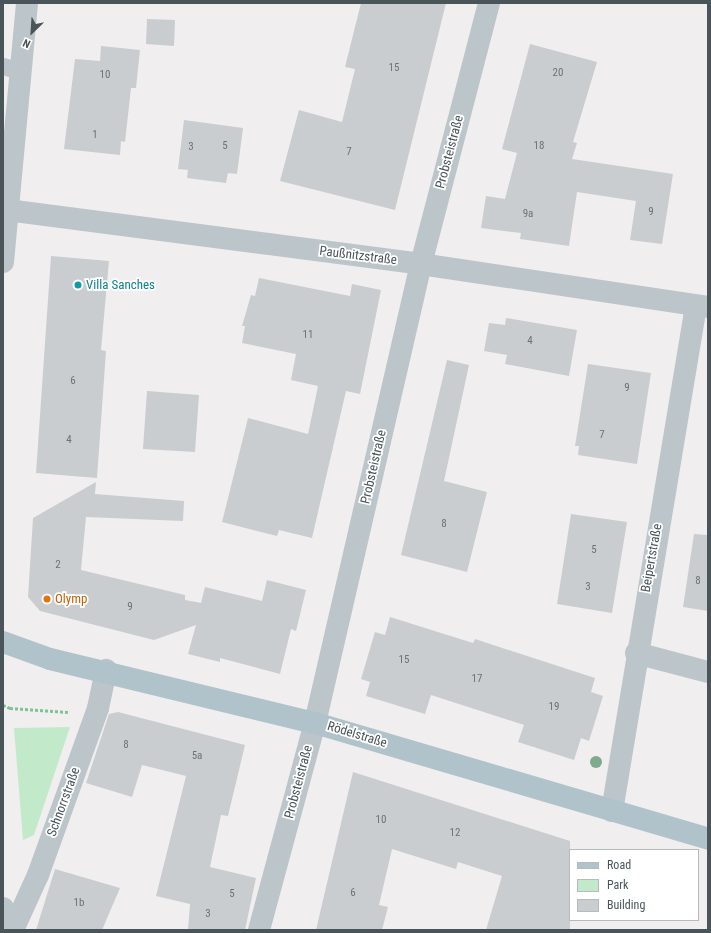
<!DOCTYPE html>
<meta charset="utf-8">
<style>
body{margin:0}
#map{position:relative;width:711px;height:933px;overflow:hidden;background:#f1eeef;font-family:"Roboto Condensed",sans-serif}
div>[style]{position:absolute}
.green>*{inset:0;background:#c2e9c9}
.building>*{inset:0;background:#c9cdcf}
.path>*{height:2.5px;margin-top:-1.25px;transform-origin:0;background:repeating-linear-gradient(90deg,#7ec393 0 3px,transparent 0 5px)}
.lane>*{height:17px;margin:-8.5px;padding:0 8.5px;transform-origin:8.5px;border-radius:8.5px;background:#bcc5c9}
.street>*{height:22px;margin:-11px;padding:0 11px;transform-origin:11px;border-radius:11px;background:#bcc5c9}
.primary>*{height:22px;margin:-11px;padding:0 11px;transform-origin:11px;border-radius:11px;background:#b1c3ca}
.trees>*{width:12px;height:12px;margin:-6px;border-radius:50%;background:#7faa8b}
.dots>*{width:11px;height:11px;translate:-50% -50%;box-sizing:border-box;border:2px solid #fff;border-radius:50%}
span{translate:-50% -50%;white-space:nowrap;text-align:center;line-height:1.15;-webkit-text-stroke:3.5px #fff;paint-order:stroke}
.number-label{font-size:11px;color:#697376}
.number-label span{-webkit-text-stroke-width:0}
.street-label{font-size:13px;color:#495559}
.culture-label{font-size:13px;color:#0d838f}
.left{translate:0 -50%;text-align:left}
.food-label{font-size:13px;color:#c56008}
.frame{position:absolute;inset:0;border:4px solid #495559;pointer-events:none}
.legend{position:absolute;left:569px;top:849px;width:130px;height:72px;box-sizing:border-box;background:#fff;border:1px solid #b6bbbd;margin:0;padding:5px 7px;list-style:none;font-size:12px;color:#495559}
.legend li{display:flex;align-items:center;gap:8px;height:20px}
.legend b{width:20px;border:1px solid #b6bbbd}
.north{position:absolute;left:12px;top:12px;width:40px;height:40px;-webkit-text-stroke:3px #fff;paint-order:stroke;rotate:205deg;font-size:11px;font-weight:700;line-height:16px;text-align:center;color:#495559}
.north::after{content:'';display:block;margin:auto;width:14px;height:18px;background:#495559;clip-path:polygon(50% 0,100% 100%,50% 72%,0 100%)}
</style>
<div id="map">
<div class="green">
<div style="clip-path:polygon(70px 727px,34px 835px,23px 840px,14px 728px)"></div>
</div>
<div class="building">
<div style="clip-path:polygon(361px 3px,446px 3px,395px 210px,280px 181px,299px 110px,342px 122px,355px 69px,345px 67px)"></div>
<div style="clip-path:polygon(147px 19px,175px 20px,174px 46px,146px 44px)"></div>
<div style="clip-path:polygon(530px 44px,597px 62px,573px 142px,577px 143px,572px 159px,673px 174px,662px 244px,630px 240px,636px 201px,577px 192px,569px 246px,520px 239px,521px 233px,481px 228px,486px 196px,505px 199px,517px 153px,502px 149px)"></div>
<div style="clip-path:polygon(101px 46px,140px 50px,136px 88px,131px 88px,125px 142px,121px 141px,120px 155px,64px 149px,75px 59px,100px 61px)"></div>
<div style="clip-path:polygon(184px 120px,243px 128px,237px 174px,228px 173px,226px 183px,187px 178px,188px 170px,178px 169px)"></div>
<div style="clip-path:polygon(51px 256px,109px 261px,101px 350px,106px 351px,97px 478px,36px 473px)"></div>
<div style="clip-path:polygon(259px 278px,350px 296px,352px 284px,381px 290px,360px 394px,346px 391px,312px 538px,279px 530px,277px 536px,222px 522px,248px 418px,308px 434px,318px 386px,291px 380px,296px 354px,242px 343px,245px 326px,242px 326px,251px 295px,255px 296px)"></div>
<div style="clip-path:polygon(506px 318px,577px 330px,569px 376px,505px 364px,507px 355px,484px 351px,489px 323px,505px 325px)"></div>
<div style="clip-path:polygon(447px 360px,469px 365px,444px 481px,487px 492px,467px 572px,401px 555px)"></div>
<div style="clip-path:polygon(588px 364px,651px 373px,637px 464px,578px 455px,579px 446px,575px 446px)"></div>
<div style="clip-path:polygon(147px 391px,199px 395px,195px 452px,143px 449px)"></div>
<div style="clip-path:polygon(96px 482px,95px 494px,184px 501px,183px 521px,86px 517px,81px 570px,185px 595px,185px 600px,201px 603px,205px 587px,262px 601px,267px 580px,306px 590px,296px 631px,291px 629px,280px 674px,220px 658px,220px 662px,188px 654px,196px 625px,154px 640px,40px 611px,28px 597px,33px 518px)"></div>
<div style="clip-path:polygon(571px 514px,627px 522px,612px 613px,557px 604px)"></div>
<div style="clip-path:polygon(694px 534px,708px 535px,708px 611px,683px 607px)"></div>
<div style="clip-path:polygon(390px 617px,473px 643px,475px 639px,595px 678px,591px 692px,603px 696px,589px 741px,581px 738px,574px 760px,518px 742px,524px 725px,431px 695px,425px 714px,366px 696px,370px 682px,361px 679px,375px 632px,385px 635px)"></div>
<div style="clip-path:polygon(118px 712px,245px 745px,228px 816px,221px 815px,210px 867px,256px 878px,245px 930px,188px 930px,190px 904px,156px 896px,186px 776px,142px 765px,132px 797px,86px 783px,109px 714px)"></div>
<div style="clip-path:polygon(353px 772px,570px 841px,570px 930px,486px 930px,502px 876px,458px 862px,456px 869px,392px 849px,379px 905px,388px 907px,382px 930px,316px 930px)"></div>
<div style="clip-path:polygon(55px 869px,120px 888px,102px 930px,36px 930px)"></div>
</div>
<div class="path">
<div style="left:3px;top:705px;width:8px;rotate:23deg"></div>
<div style="left:10px;top:708px;width:58px;rotate:3.9deg"></div>
</div>
<div class="lane">
<div style="left:3px;top:66px;width:17px;rotate:17deg"></div>
</div>
<div class="street">
<div style="left:7px;top:210px;width:418px;rotate:7.4deg"></div>
<div style="left:421px;top:264px;width:290px;rotate:8.5deg"></div>
<div style="left:3px;top:262px;width:260px;rotate:-84.7deg"></div>
<div style="left:636px;top:653px;width:74px;rotate:14.8deg"></div>
<div style="left:612px;top:811px;width:512px;rotate:-80.56deg"></div>
<div style="left:3px;top:908px;width:22px;rotate:82deg"></div>
<div style="left:13px;top:930px;width:60px;rotate:-65.6deg"></div>
<div style="left:38px;top:875px;width:177px;rotate:-70.2deg"></div>
<div style="left:98px;top:708px;width:39px;rotate:-78deg"></div>
<div style="left:259px;top:930px;width:214px;rotate:-74.9deg"></div>
<div style="left:315px;top:723px;width:471px;rotate:-77deg"></div>
<div style="left:421px;top:264px;width:270px;rotate:-75.4deg"></div>
</div>
<div class="primary">
<div style="left:3px;top:642px;width:50px;rotate:19.9deg"></div>
<div style="left:50px;top:659px;width:273px;rotate:13.6deg"></div>
<div style="left:315px;top:723px;width:410px;rotate:16.4deg"></div>
</div>
<div class="trees">
<div style="left:596px;top:762px"></div>
</div>
<div class="dots">
<div style="left:78px;top:285px;background:#0f9aa8"></div>
<div style="left:47px;top:599px;background:#e8710a"></div>
</div>
<div class="number-label">
<span style="left:394px;top:68px">15</span>
<span style="left:558px;top:73px">20</span>
<span style="left:105px;top:75px">10</span>
<span style="left:95px;top:135px">1</span>
<span style="left:225px;top:146px">5</span>
<span style="left:539px;top:146px">18</span>
<span style="left:191px;top:147px">3</span>
<span style="left:349px;top:152px">7</span>
<span style="left:651px;top:212px">9</span>
<span style="left:528px;top:214px">9a</span>
<span style="left:308px;top:335px">11</span>
<span style="left:530px;top:341px">4</span>
<span style="left:73px;top:381px">6</span>
<span style="left:627px;top:388px">9</span>
<span style="left:602px;top:435px">7</span>
<span style="left:69px;top:440px">4</span>
<span style="left:444px;top:524px">8</span>
<span style="left:594px;top:550px">5</span>
<span style="left:58px;top:565px">2</span>
<span style="left:698px;top:581px">8</span>
<span style="left:588px;top:587px">3</span>
<span style="left:130px;top:607px">9</span>
<span style="left:404px;top:660px">15</span>
<span style="left:477px;top:679px">17</span>
<span style="left:554px;top:707px">19</span>
<span style="left:126px;top:745px">8</span>
<span style="left:197px;top:756px">5a</span>
<span style="left:381px;top:820px">10</span>
<span style="left:455px;top:833px">12</span>
<span style="left:353px;top:893px">6</span>
<span style="left:232px;top:894px">5</span>
<span style="left:79px;top:903px">1b</span>
<span style="left:208px;top:914px">3</span>
</div>
<div class="street-label">
<span style="left:450px;top:152px;rotate:-75deg">Probsteistraße</span>
<span style="left:358px;top:256px;rotate:7deg">Paußnitzstraße</span>
<span style="left:374px;top:467px;rotate:-77deg">Probsteistraße</span>
<span style="left:652px;top:558px;rotate:-80deg">Beipertstraße</span>
<span style="left:357px;top:735px;rotate:17deg">Rödelstraße</span>
<span style="left:299px;top:782px;rotate:-75deg">Probsteistraße</span>
<span style="left:64px;top:802px;rotate:-70deg">Schnorrstraße</span>
</div>
<div class="culture-label">
<span class="left" style="left:86px;top:285px">Villa Sanches</span>
</div>
<div class="food-label">
<span class="left" style="left:55px;top:599px">Olymp</span>
</div>
<div class="frame"></div>
<ul class="legend">
<li><b style="height:5px;background:#b1c3ca"></b>Road</li>
<li><b style="height:11px;background:#c2e9c9"></b>Park</li>
<li><b style="height:11px;background:#c9cdcf"></b>Building</li>
</ul>
<div class="north">N</div>
</div>
